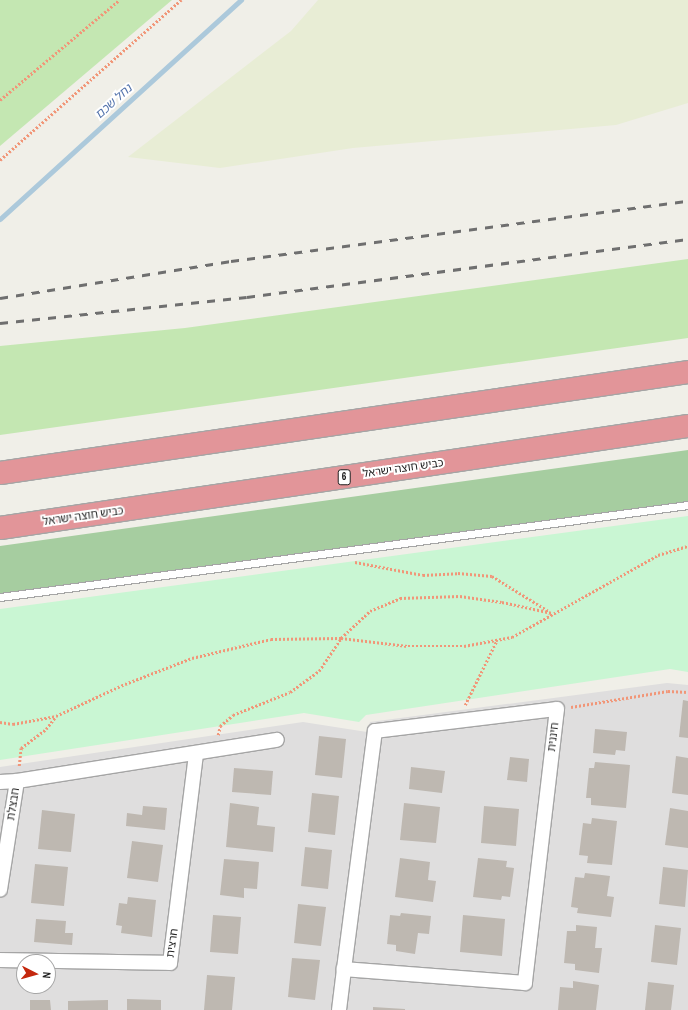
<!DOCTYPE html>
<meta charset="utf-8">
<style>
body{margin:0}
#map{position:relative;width:688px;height:1010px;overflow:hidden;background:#f0efe8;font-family:"Archivo Narrow","Noto Sans Hebrew",sans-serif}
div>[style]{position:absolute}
.residential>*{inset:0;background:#dfdede}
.farmland>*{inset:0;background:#e8edd5}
.grass>*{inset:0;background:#c4e7b2}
.forest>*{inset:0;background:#a6cda0}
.park>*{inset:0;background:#c9f6d3}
.stream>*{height:5px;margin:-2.5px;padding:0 2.5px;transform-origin:2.5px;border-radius:2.5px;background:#acc9db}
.building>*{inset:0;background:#beb8b1}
.path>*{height:2.5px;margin-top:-1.25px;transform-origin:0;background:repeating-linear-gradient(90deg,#f19678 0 2px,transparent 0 4px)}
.roads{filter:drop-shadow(1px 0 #a5a5a5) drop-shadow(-1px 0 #a5a5a5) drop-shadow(0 1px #a5a5a5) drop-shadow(0 -1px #a5a5a5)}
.lane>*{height:7px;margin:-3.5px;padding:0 3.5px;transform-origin:3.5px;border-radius:3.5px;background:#fff}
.street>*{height:14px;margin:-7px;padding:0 7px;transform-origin:7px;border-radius:7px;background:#fff}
.highway>*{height:22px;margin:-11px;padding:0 11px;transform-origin:11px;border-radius:11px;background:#e29599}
.rail>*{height:3px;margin-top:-1.5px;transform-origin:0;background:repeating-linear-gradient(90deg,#6f6f6f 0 8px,transparent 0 16px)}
span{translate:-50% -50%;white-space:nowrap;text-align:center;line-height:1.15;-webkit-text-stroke:4px #fff;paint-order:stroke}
.shield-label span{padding:1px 3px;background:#fff;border:1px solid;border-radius:3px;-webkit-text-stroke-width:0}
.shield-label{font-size:10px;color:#212121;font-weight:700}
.street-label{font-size:11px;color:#212121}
.water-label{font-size:12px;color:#5272ab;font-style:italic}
.north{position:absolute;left:16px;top:954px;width:40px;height:40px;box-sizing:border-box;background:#fff;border:1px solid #a6a6a6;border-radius:50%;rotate:96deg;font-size:11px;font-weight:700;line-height:16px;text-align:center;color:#212121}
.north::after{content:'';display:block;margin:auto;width:14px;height:18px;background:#c4280e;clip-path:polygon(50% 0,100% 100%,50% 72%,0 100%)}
</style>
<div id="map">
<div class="residential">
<div style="clip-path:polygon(evenodd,667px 683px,688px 685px,688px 1010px,0 1010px,0 767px,303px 722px,367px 732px,370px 722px,667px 683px,24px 962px,48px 962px,48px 986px,24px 986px,24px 962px)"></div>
</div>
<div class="farmland">
<div style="clip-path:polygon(318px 0,688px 0,688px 103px,616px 125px,353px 148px,220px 168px,128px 157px,291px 31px)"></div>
</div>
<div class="grass">
<div style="clip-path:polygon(0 0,172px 0,0 146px)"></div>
<div style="clip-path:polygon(688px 259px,688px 338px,0 435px,0 346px,185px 328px)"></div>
</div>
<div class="forest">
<div style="clip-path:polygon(688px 450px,688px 505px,0 597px,0 546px)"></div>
</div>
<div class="park">
<div style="clip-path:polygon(688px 516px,688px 672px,670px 669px,366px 715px,359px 722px,304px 713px,0 760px,0 609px)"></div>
</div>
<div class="stream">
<div style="left:0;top:219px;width:326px;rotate:-42.3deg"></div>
</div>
<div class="building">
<div style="clip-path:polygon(683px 700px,688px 701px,688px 738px,679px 737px)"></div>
<div style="clip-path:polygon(595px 729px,627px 732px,625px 751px,616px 750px,615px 755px,593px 753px)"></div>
<div style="clip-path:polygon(319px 736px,346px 739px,342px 778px,315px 775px)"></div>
<div style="clip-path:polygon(676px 756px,688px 758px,688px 795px,672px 793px)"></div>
<div style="clip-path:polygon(510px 757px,529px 759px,527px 782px,507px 780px)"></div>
<div style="clip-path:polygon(595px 762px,630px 765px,626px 808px,591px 805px,591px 798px,586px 798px,589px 768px,594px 768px)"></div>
<div style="clip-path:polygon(411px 767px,445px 771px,442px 793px,409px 789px)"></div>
<div style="clip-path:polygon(234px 768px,273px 771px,271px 795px,232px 792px)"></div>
<div style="clip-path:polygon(312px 793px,339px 796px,335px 835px,308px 832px)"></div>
<div style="clip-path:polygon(230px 803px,259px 807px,257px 825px,275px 827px,273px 852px,226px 847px)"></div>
<div style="clip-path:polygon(404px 803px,440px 807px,436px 843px,400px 840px)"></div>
<div style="clip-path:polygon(143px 806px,167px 808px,165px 830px,126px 826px,127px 813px,142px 815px)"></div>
<div style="clip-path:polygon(484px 806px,519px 809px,516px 846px,481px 843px)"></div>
<div style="clip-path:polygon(670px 808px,688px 811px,688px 848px,665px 845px)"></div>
<div style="clip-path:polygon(42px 810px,75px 814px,71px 852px,38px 849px)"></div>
<div style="clip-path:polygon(592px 818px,617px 821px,612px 865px,587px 863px,588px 856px,579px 855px,583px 823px,591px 824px)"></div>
<div style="clip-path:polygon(132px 841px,163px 845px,158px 882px,127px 878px)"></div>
<div style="clip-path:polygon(305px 847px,332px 850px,328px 889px,301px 886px)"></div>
<div style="clip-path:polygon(400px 858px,430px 862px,428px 880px,436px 881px,433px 902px,395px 897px)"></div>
<div style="clip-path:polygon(478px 858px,507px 861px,506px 867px,514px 868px,510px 897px,502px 896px,501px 900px,473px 897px)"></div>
<div style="clip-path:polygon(224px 859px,259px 862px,257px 889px,244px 888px,244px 898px,220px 895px)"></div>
<div style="clip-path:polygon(35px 864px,68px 867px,64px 906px,31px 903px)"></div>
<div style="clip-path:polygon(663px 867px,688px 870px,685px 907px,659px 904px)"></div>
<div style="clip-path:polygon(585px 873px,610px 876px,607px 896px,614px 897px,611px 917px,577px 913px,578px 908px,571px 907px,575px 877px,584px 878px)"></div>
<div style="clip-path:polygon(128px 897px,156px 900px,152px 937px,121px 933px,122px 926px,116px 925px,119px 903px,127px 904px)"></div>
<div style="clip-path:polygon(298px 904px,326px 907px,321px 946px,294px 943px)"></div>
<div style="clip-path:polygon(401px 913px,431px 916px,429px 934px,418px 933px,415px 954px,396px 951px,396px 945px,387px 944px,390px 915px,400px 916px)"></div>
<div style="clip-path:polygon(213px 915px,241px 917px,238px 954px,210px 952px)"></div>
<div style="clip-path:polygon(463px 915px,505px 919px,502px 956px,460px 952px)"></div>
<div style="clip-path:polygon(36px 919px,66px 921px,65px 933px,73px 933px,72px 945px,34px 942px)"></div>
<div style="clip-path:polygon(576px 925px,597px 927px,595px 948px,602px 948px,599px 973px,575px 970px,575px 964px,564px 963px,567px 931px,576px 931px)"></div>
<div style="clip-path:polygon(655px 925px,681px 928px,677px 965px,651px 962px)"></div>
<div style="clip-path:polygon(292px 958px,320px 960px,315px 1000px,288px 997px)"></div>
<div style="clip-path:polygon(207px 975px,235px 977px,232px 1010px,204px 1010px)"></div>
<div style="clip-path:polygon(573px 981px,599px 985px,596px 1010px,558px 1010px,560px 987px,573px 988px)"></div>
<div style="clip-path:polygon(648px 982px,674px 985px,671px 1010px,645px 1010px)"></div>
<div style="clip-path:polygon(127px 999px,161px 1000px,161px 1010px,127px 1010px)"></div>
<div style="clip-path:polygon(30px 1000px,50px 1000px,51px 1010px,30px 1010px)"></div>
<div style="clip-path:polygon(108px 1000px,108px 1010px,68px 1010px,68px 1001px)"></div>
<div style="clip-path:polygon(373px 1007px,405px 1009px,405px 1010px,373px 1010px)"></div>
</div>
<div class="path">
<div style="left:0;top:100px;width:155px;rotate:-40deg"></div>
<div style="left:0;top:160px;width:242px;rotate:-41.5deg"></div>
<div style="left:355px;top:562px;width:69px;rotate:10.8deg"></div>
<div style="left:423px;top:575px;width:35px;rotate:-3deg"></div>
<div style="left:458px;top:573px;width:34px;rotate:5deg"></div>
<div style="left:492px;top:576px;width:68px;rotate:31.8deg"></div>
<div style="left:465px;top:705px;width:72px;rotate:-63.8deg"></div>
<div style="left:571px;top:707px;width:98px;rotate:-9.4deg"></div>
<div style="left:668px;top:691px;width:20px;rotate:3deg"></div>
<div style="left:0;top:722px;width:13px;rotate:9deg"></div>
<div style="left:13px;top:724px;width:44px;rotate:-10.5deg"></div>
<div style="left:56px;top:716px;width:76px;rotate:-24.9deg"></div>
<div style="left:125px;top:684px;width:72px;rotate:-21.2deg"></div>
<div style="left:192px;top:658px;width:81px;rotate:-13.5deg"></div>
<div style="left:271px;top:639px;width:70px;rotate:-0.8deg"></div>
<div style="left:341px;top:638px;width:67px;rotate:6.8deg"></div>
<div style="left:408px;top:646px;width:56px"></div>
<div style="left:464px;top:646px;width:49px;rotate:-10.6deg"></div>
<div style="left:512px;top:637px;width:167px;rotate:-29.3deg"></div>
<div style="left:658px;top:555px;width:31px;rotate:-17deg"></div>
<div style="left:218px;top:735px;width:9px;rotate:-77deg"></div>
<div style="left:220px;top:726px;width:17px;rotate:-40deg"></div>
<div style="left:233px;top:715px;width:61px;rotate:-22deg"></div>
<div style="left:290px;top:692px;width:36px;rotate:-36deg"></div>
<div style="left:319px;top:671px;width:40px;rotate:-56deg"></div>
<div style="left:341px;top:638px;width:40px;rotate:-43deg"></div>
<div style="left:370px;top:611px;width:33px;rotate:-23deg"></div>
<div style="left:400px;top:598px;width:60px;rotate:-1.9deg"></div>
<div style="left:460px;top:596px;width:42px;rotate:8.1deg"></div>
<div style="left:502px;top:602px;width:51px;rotate:12.4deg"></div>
<div style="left:19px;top:766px;width:18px;rotate:-84deg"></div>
<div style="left:21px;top:748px;width:31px;rotate:-37deg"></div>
<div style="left:46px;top:729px;width:16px;rotate:-52deg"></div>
</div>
<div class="roads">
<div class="lane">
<div style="left:0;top:597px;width:694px;rotate:-7.62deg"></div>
</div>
<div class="street">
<div style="left:17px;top:781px;width:263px;rotate:-9deg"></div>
<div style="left:0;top:782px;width:17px;rotate:-3deg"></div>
<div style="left:17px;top:781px;width:110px;rotate:98.9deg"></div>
<div style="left:0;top:960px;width:170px;rotate:1deg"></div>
<div style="left:170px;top:963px;width:210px;rotate:-82.9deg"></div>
<div style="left:339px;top:1010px;width:41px;rotate:-83deg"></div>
<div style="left:344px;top:969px;width:240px;rotate:-82.6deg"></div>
<div style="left:375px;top:731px;width:183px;rotate:-6.9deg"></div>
<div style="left:557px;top:709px;width:276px;rotate:96.7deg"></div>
<div style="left:525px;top:983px;width:182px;rotate:-175.6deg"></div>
</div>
<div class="highway">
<div style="left:0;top:473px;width:695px;rotate:-8.35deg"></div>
<div style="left:0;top:528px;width:696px;rotate:-8.43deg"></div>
</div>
</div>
<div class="rail">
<div style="left:0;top:298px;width:234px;rotate:-9.1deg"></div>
<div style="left:231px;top:261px;width:461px;rotate:-7.5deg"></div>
<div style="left:0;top:323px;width:248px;rotate:-6deg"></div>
<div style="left:247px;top:297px;width:445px;rotate:-7.5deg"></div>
</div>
<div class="shield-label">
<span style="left:344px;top:477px">6</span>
</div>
<div class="street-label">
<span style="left:403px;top:468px;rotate:-8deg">כביש חוצה ישראל</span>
<span style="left:83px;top:516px;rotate:-8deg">כביש חוצה ישראל</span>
<span style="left:553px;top:737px;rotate:-83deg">חיננית</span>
<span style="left:13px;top:804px;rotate:-81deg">חבצלת</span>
<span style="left:172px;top:943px;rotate:-82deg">חרצית</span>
</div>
<div class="water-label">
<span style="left:114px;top:102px;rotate:-42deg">נחל שכם</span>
</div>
<div class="north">N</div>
</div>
